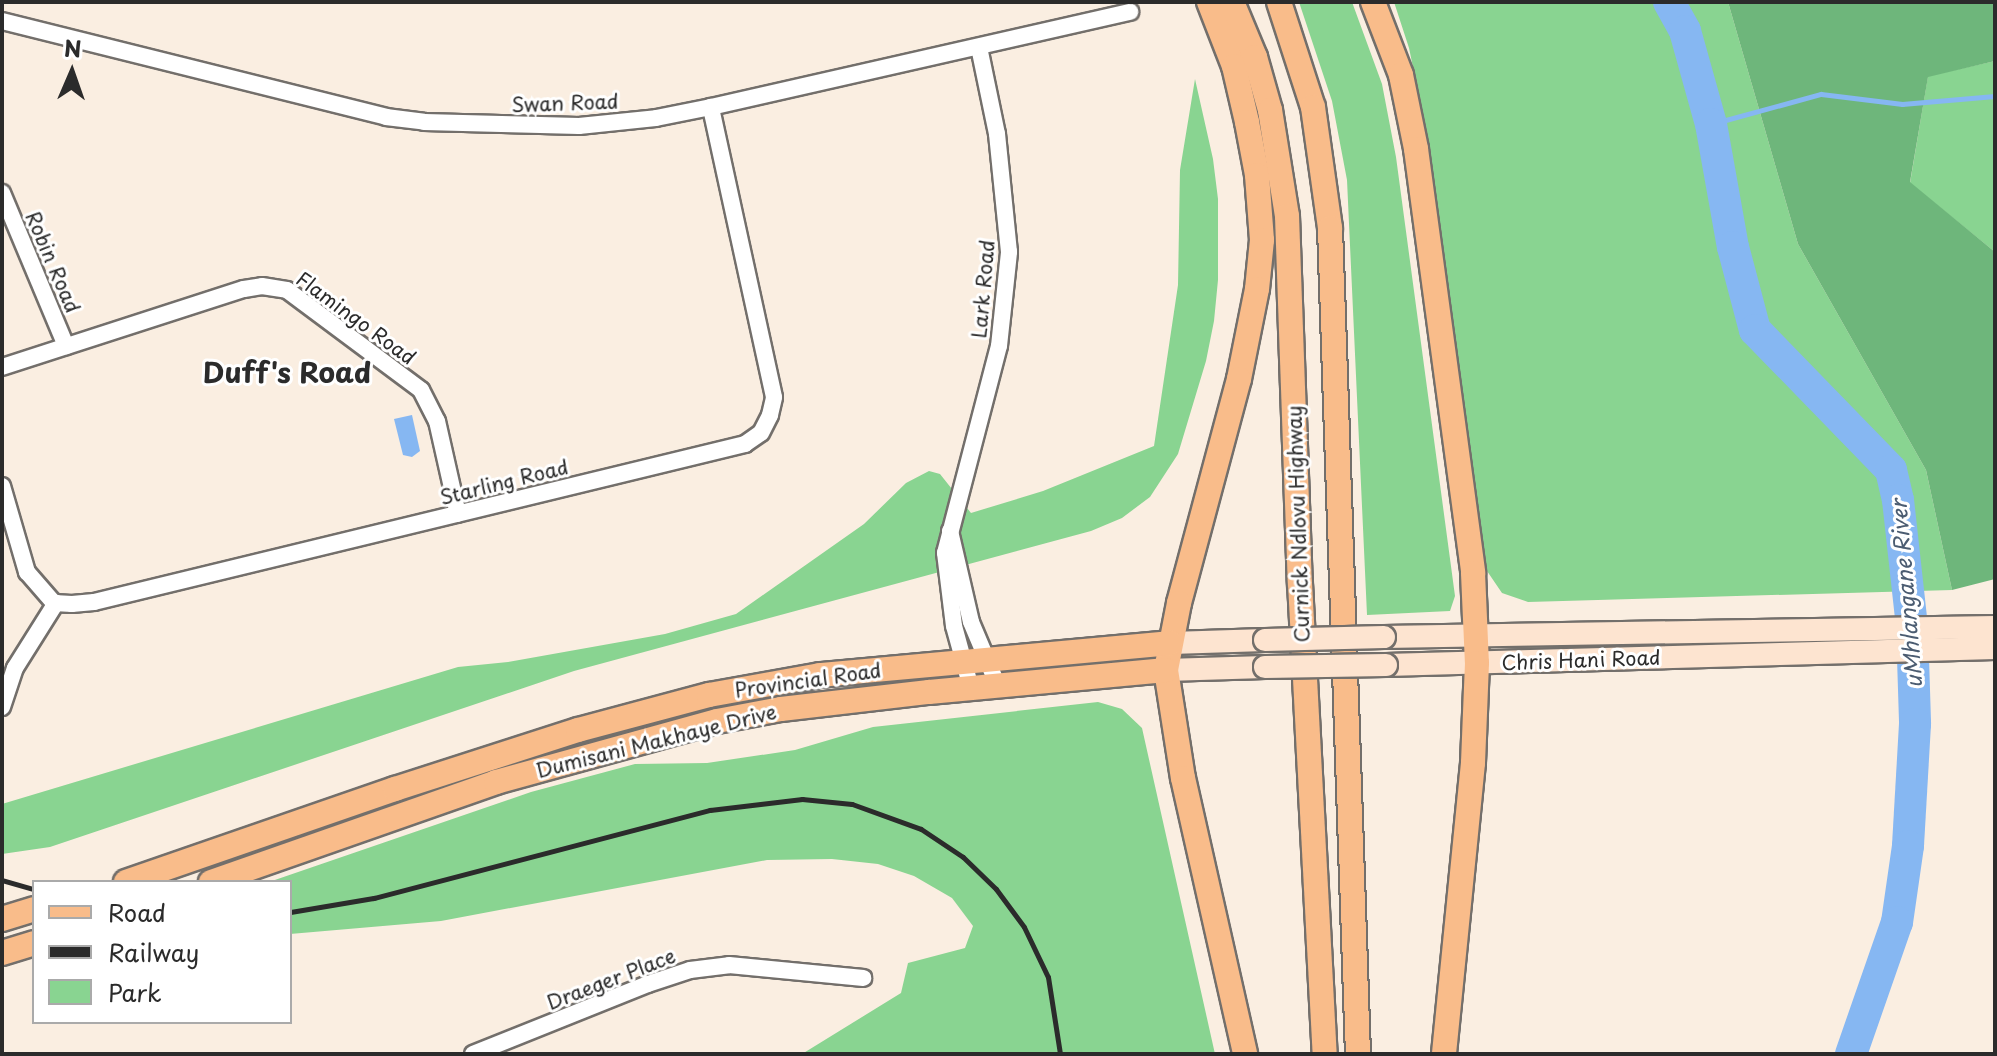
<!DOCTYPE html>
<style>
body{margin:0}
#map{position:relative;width:1997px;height:1056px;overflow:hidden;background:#faeee1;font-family:"Playpen Sans",sans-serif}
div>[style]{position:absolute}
.green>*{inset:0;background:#89d491}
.forest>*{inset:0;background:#6eb67b}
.water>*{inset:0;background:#86b7f2}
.stream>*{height:5px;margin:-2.5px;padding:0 2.5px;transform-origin:2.5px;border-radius:2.5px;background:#86b7f2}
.river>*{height:32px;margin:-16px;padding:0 16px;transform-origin:16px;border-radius:16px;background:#86b7f2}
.roads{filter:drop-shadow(2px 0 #736f6b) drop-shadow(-2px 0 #736f6b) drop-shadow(0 2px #736f6b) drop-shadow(0 -2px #736f6b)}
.minor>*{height:16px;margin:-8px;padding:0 8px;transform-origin:8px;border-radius:8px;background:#fff}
.secondary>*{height:22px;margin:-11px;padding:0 11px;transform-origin:11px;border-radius:11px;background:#fde4d0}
.primary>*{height:24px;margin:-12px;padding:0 12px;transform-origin:12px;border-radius:12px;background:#f9bc8a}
.rail>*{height:5px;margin:-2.5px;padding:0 2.5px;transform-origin:2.5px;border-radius:2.5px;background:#2b2b2b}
.bridges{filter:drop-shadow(2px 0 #736f6b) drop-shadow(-2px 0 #736f6b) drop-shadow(0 2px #736f6b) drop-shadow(0 -2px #736f6b)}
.secondary-bridge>*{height:22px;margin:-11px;padding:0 11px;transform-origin:11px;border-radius:11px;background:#fde4d0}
span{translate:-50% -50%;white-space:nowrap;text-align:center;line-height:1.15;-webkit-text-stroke:6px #fff;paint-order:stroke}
.street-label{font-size:20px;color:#2b2b2b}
.water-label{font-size:22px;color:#4b5c71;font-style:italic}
.district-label{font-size:28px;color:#2b2b2b;font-weight:700}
.frame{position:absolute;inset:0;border:4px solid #2b2b2b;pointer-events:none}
.legend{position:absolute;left:32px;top:880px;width:260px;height:144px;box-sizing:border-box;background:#fff;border:2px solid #aaa;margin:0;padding:10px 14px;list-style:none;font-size:24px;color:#2b2b2b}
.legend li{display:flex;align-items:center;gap:16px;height:40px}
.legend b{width:40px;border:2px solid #aaa}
.north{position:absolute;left:32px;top:32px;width:80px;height:80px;-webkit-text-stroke:6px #fff;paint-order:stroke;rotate:2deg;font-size:22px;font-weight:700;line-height:32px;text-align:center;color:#2b2b2b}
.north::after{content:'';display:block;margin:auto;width:28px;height:36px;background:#2b2b2b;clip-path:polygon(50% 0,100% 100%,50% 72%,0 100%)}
</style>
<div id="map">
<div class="green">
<div style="clip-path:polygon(1299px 2px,1352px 2px,1382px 84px,1396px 157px,1455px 596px,1450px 611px,1367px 615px,1347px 180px,1332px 101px)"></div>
<div style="clip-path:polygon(1394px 2px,1728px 2px,1798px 244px,1926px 470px,1952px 590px,1528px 602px,1502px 593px,1487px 571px,1423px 115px,1409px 48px)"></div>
<div style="clip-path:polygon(1995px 61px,1995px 252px,1910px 183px,1928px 76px)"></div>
<div style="clip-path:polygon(1195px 79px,1213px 159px,1218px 199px,1218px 280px,1214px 321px,1206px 361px,1178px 454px,1150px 497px,1122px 518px,1091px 531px,574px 671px,50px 847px,2px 854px,2px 804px,458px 667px,508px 662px,665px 634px,736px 614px,864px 524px,906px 483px,929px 471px,940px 474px,971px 513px,1043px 491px,1154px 446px,1178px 285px,1180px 170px)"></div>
<div style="clip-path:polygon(1098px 702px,1122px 709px,1142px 728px,1215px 1054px,802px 1054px,901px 993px,908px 963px,965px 948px,973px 926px,952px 898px,914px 876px,878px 864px,832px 859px,767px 860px,441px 921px,290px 934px,290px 882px,269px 882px,531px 792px,635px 764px,707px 763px,795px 750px,873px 727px)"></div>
</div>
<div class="forest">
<div style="clip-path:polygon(1728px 2px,1995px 2px,1995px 61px,1928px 77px,1910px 182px,1995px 252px,1995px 579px,1952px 590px,1926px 470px,1798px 244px)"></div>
</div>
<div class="water">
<div style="clip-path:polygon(412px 415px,420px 451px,412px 457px,403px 455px,394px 419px)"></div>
</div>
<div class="stream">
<div style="left:1711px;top:124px;width:114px;rotate:-15.3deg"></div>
<div style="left:1821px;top:94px;width:82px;rotate:7deg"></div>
<div style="left:1902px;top:104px;width:93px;rotate:-4.9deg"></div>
</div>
<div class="river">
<div style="left:1669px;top:2px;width:33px;rotate:61deg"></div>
<div style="left:1685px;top:31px;width:97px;rotate:74.4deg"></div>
<div style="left:1711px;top:124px;width:125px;rotate:79.9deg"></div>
<div style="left:1733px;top:247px;width:86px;rotate:75.2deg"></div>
<div style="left:1755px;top:330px;width:195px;rotate:45.8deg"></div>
<div style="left:1891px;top:470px;width:31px;rotate:77deg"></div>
<div style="left:1898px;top:500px;width:127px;rotate:83.7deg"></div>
<div style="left:1912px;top:626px;width:98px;rotate:88.2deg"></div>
<div style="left:1915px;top:724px;width:122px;rotate:93.3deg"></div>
<div style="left:1908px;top:846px;width:77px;rotate:98.2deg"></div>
<div style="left:1897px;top:922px;width:140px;rotate:109.2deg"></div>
</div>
<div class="roads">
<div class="minor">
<div style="left:2px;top:21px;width:396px;rotate:14deg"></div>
<div style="left:386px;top:117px;width:38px;rotate:7deg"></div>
<div style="left:424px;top:122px;width:155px;rotate:1.5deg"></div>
<div style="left:579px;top:126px;width:77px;rotate:-5.9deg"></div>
<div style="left:656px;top:118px;width:56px;rotate:-11.3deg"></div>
<div style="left:711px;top:107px;width:430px;rotate:-12.8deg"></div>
<div style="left:2px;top:193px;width:166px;rotate:67.3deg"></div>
<div style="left:2px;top:367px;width:254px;rotate:-17.9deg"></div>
<div style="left:244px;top:289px;width:18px;rotate:-9deg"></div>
<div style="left:262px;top:286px;width:25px;rotate:9deg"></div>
<div style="left:287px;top:290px;width:167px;rotate:36.7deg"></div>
<div style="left:421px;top:390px;width:35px;rotate:63deg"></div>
<div style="left:437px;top:421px;width:95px;rotate:77.3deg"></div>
<div style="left:2px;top:486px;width:90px;rotate:73.8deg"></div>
<div style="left:27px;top:572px;width:41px;rotate:48.9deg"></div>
<div style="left:54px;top:603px;width:18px;rotate:3deg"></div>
<div style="left:72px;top:604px;width:22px;rotate:-5deg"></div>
<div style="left:94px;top:602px;width:670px;rotate:-13.64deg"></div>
<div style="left:745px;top:444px;width:19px;rotate:-35deg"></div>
<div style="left:761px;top:433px;width:20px;rotate:-63deg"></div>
<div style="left:770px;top:415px;width:18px;rotate:-77deg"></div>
<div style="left:774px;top:397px;width:297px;rotate:-102.3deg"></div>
<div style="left:950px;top:531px;width:93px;rotate:77deg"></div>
<div style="left:971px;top:622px;width:69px;rotate:67.1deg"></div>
<div style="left:971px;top:688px;width:64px;rotate:-105.3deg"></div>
<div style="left:954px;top:626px;width:74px;rotate:-97deg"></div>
<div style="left:945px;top:553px;width:214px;rotate:-75.4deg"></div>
<div style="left:999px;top:346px;width:95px;rotate:-83.9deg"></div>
<div style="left:1009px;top:252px;width:119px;rotate:-95.8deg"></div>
<div style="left:997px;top:134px;width:89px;rotate:-101.7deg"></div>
<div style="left:2px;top:707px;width:41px;rotate:-71.6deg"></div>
<div style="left:15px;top:668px;width:77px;rotate:-57.8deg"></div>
<div style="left:473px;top:1054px;width:188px;rotate:-21.8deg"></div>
<div style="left:648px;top:984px;width:44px;rotate:-18.4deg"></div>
<div style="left:690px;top:970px;width:39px;rotate:-7deg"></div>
<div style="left:729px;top:965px;width:135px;rotate:5.5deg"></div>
</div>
<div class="secondary">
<div style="left:1384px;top:637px;width:611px;rotate:-0.94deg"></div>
<div style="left:1171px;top:643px;width:94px;rotate:-1.8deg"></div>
<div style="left:1386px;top:665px;width:609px;rotate:-1.6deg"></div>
<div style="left:1166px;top:670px;width:99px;rotate:-1.7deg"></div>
</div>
<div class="primary">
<div style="left:1209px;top:2px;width:69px;rotate:68.7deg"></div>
<div style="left:1234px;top:66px;width:57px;rotate:76.9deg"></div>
<div style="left:1247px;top:122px;width:54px;rotate:79.3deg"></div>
<div style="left:1257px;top:175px;width:65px;rotate:85.6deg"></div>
<div style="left:1262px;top:240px;width:49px;rotate:95.8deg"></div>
<div style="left:1257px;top:289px;width:92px;rotate:101.3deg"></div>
<div style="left:1239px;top:379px;width:232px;rotate:105deg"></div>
<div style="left:1179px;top:603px;width:68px;rotate:101deg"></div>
<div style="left:1166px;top:670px;width:109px;rotate:81.1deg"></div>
<div style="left:1183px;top:778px;width:283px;rotate:77.3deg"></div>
<div style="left:1232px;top:2px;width:60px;rotate:67.3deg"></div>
<div style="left:1255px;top:57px;width:55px;rotate:74.2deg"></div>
<div style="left:1270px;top:110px;width:107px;rotate:80.9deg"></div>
<div style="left:1287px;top:216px;width:367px;rotate:88deg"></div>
<div style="left:1300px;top:583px;width:472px;rotate:87deg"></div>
<div style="left:1279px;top:2px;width:110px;rotate:72.1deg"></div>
<div style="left:1313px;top:107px;width:122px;rotate:82deg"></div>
<div style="left:1330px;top:228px;width:826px;rotate:88.06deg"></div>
<div style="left:1373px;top:2px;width:78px;rotate:69deg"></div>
<div style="left:1401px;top:75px;width:76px;rotate:78.5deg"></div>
<div style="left:1416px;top:149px;width:428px;rotate:82.3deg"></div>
<div style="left:1473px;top:573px;width:90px;rotate:87.5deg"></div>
<div style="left:1477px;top:663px;width:100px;rotate:92.3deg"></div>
<div style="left:1473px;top:763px;width:292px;rotate:95.7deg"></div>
<div style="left:126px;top:882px;width:285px;rotate:-19.1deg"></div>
<div style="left:395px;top:789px;width:192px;rotate:-17.9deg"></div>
<div style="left:578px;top:730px;width:136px;rotate:-15deg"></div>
<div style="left:709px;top:695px;width:113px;rotate:-10.2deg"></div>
<div style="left:820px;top:675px;width:352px;rotate:-5.2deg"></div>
<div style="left:211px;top:882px;width:302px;rotate:-19.3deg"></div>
<div style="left:496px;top:782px;width:229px;rotate:-15.4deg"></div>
<div style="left:717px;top:721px;width:65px;rotate:-10.6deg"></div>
<div style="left:781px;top:709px;width:149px;rotate:-6.6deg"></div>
<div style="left:929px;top:692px;width:238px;rotate:-5.3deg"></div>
<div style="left:2px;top:919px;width:34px;rotate:-17deg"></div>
<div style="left:2px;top:953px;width:34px;rotate:-17deg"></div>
</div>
</div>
<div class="rail">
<div style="left:2px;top:880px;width:33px;rotate:16deg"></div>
<div style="left:290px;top:912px;width:85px;rotate:-9.5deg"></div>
<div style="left:374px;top:898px;width:347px;rotate:-14.7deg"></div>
<div style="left:710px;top:810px;width:93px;rotate:-6.8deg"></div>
<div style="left:802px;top:799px;width:50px;rotate:5.7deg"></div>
<div style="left:852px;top:804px;width:73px;rotate:19.9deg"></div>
<div style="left:921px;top:829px;width:50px;rotate:33.7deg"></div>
<div style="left:963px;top:857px;width:46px;rotate:44.1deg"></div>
<div style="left:996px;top:889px;width:47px;rotate:53.6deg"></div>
<div style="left:1024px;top:927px;width:55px;rotate:64.4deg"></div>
<div style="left:1048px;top:977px;width:78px;rotate:81.1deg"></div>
</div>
<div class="bridges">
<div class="secondary-bridge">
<div style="left:1265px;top:640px;width:119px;rotate:-1.4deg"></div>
<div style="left:1265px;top:667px;width:121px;rotate:-0.9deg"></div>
</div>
</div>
<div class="street-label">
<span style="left:565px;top:103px;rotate:-2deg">Swan Road</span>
<span style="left:53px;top:262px;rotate:67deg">Robin Road</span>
<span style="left:983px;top:289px;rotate:-85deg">Lark Road</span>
<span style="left:356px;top:318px;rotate:36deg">Flamingo Road</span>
<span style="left:504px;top:482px;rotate:-14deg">Starling Road</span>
<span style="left:1298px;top:524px;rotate:-92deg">Curnick Ndlovu Highway</span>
<span style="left:1581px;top:660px;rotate:-2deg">Chris Hani Road</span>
<span style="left:808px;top:680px;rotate:-8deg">Provincial Road</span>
<span style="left:656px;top:741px;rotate:-14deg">Dumisani Makhaye Drive</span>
<span style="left:611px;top:979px;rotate:-21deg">Draeger Place</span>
</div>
<div class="water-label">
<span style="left:1905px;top:594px;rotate:-95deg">uMhlangane River</span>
</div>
<div class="district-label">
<span style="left:287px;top:372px">Duff's Road</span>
</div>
<div class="frame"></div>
<ul class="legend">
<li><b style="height:10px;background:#f9bc8a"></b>Road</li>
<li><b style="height:10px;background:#2b2b2b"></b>Railway</li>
<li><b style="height:22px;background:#89d491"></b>Park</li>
</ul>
<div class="north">N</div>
</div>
